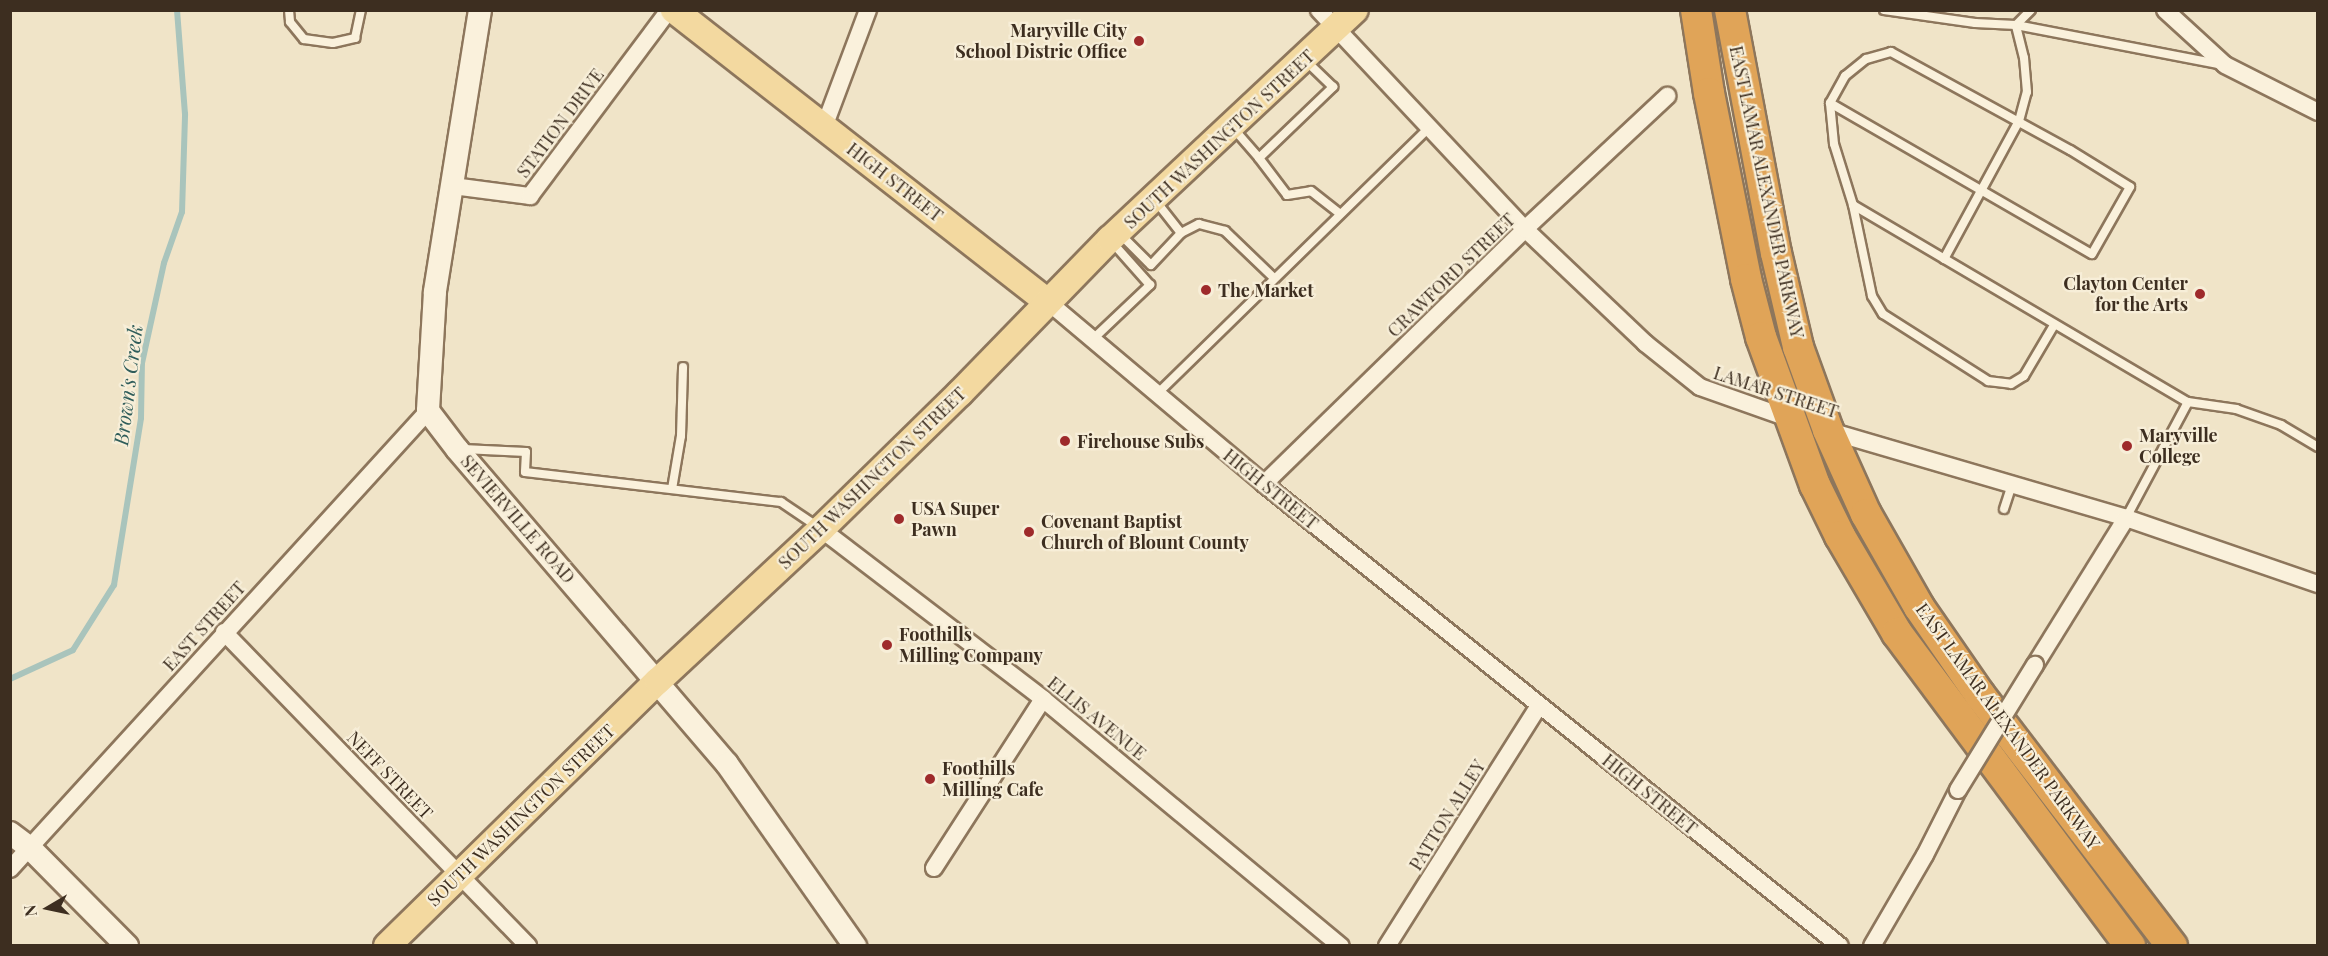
<!DOCTYPE html>
<style>
body{margin:0}
#map{position:relative;width:2328px;height:956px;overflow:hidden;background:#f0e4c8;font-family:"Playfair Display",serif}
div>[style]{position:absolute}
.stream>*{height:6px;margin:-3px;padding:0 3px;transform-origin:3px;border-radius:3px;background:#a9c4bc}
.roads{filter:drop-shadow(2px 0 #8d765c) drop-shadow(-2px 0 #8d765c) drop-shadow(0 2px #8d765c) drop-shadow(0 -2px #8d765c)}
.lane>*{height:8px;margin:-4px;padding:0 4px;transform-origin:4px;border-radius:4px;background:#faf1dc}
.street>*{height:16px;margin:-8px;padding:0 8px;transform-origin:8px;border-radius:8px;background:#faf1dc}
.secondary>*{height:22px;margin:-11px;padding:0 11px;transform-origin:11px;border-radius:11px;background:#faf1dc}
.primary>*{height:26px;margin:-13px;padding:0 13px;transform-origin:13px;border-radius:13px;background:#f3d9a0}
.highway>*{height:30px;margin:-15px;padding:0 15px;transform-origin:15px;border-radius:15px;background:#e0a458}
.bridges{filter:drop-shadow(2px 0 #8d765c) drop-shadow(-2px 0 #8d765c) drop-shadow(0 2px #8d765c) drop-shadow(0 -2px #8d765c)}
.street-bridge>*{height:16px;margin:-8px;padding:0 8px;transform-origin:8px;border-radius:8px;background:#faf1dc}
.dots>*{width:16px;height:16px;translate:-50% -50%;box-sizing:border-box;border:3px solid #f7eed8;border-radius:50%}
span{translate:-50% -50%;white-space:nowrap;text-align:center;line-height:1.15;-webkit-text-stroke:4.5px #f7eed8;paint-order:stroke}
.poi-label{font-size:18px;color:#3d2e20;font-weight:700}
.right{translate:-100% -50%;text-align:right}
.left{translate:0 -50%;text-align:left}
.street-label{font-size:18px;color:#3d2e20}
.water-label{font-size:20px;color:#2f5d5a;font-style:italic}
.frame{position:absolute;inset:0;border:12px solid #3d2e20;pointer-events:none}
.north{position:absolute;left:18px;top:878px;width:60px;height:60px;-webkit-text-stroke:4px #f7eed8;paint-order:stroke;rotate:261deg;font-size:16px;font-weight:700;line-height:24px;text-align:center;color:#3d2e20}
.north::after{content:'';display:block;margin:auto;width:21px;height:27px;background:#3d2e20;clip-path:polygon(50% 0,100% 100%,50% 72%,0 100%)}
</style>
<div id="map">
<div class="stream">
<div style="left:10px;top:679px;width:69px;rotate:-24.7deg"></div>
<div style="left:73px;top:650px;width:77px;rotate:-57.8deg"></div>
<div style="left:114px;top:585px;width:169px;rotate:-80.8deg"></div>
<div style="left:141px;top:418px;width:55px;rotate:-89deg"></div>
<div style="left:142px;top:363px;width:102px;rotate:-77.6deg"></div>
<div style="left:164px;top:263px;width:54px;rotate:-70.6deg"></div>
<div style="left:182px;top:212px;width:98px;rotate:-88.2deg"></div>
<div style="left:185px;top:114px;width:104px;rotate:-94.4deg"></div>
</div>
<div class="roads">
<div class="lane">
<div style="left:289px;top:10px;width:12px;rotate:85deg"></div>
<div style="left:290px;top:22px;width:22px;rotate:51deg"></div>
<div style="left:304px;top:39px;width:29px;rotate:8deg"></div>
<div style="left:333px;top:43px;width:23px;rotate:-13deg"></div>
<div style="left:355px;top:38px;width:29px;rotate:-78deg"></div>
<div style="left:1884px;top:10px;width:92px;rotate:8.1deg"></div>
<div style="left:1975px;top:23px;width:41px;rotate:2.8deg"></div>
<div style="left:2016px;top:25px;width:206px;rotate:10.9deg"></div>
<div style="left:1830px;top:103px;width:302px;rotate:30deg"></div>
<div style="left:2092px;top:254px;width:77px;rotate:-60.4deg"></div>
<div style="left:2130px;top:187px;width:70px;rotate:-148.3deg"></div>
<div style="left:2070px;top:150px;width:204px;rotate:-151.3deg"></div>
<div style="left:1891px;top:52px;width:26px;rotate:164deg"></div>
<div style="left:1866px;top:59px;width:27px;rotate:141deg"></div>
<div style="left:1845px;top:76px;width:31px;rotate:119deg"></div>
<div style="left:1830px;top:103px;width:41px;rotate:84.4deg"></div>
<div style="left:1834px;top:144px;width:64px;rotate:72.7deg"></div>
<div style="left:1853px;top:205px;width:389px;rotate:30.5deg"></div>
<div style="left:2188px;top:402px;width:132px;rotate:118.1deg"></div>
<div style="left:1233px;top:128px;width:40px;rotate:49deg"></div>
<div style="left:1259px;top:158px;width:103px;rotate:-43.8deg"></div>
<div style="left:1333px;top:87px;width:39px;rotate:-136deg"></div>
<div style="left:1259px;top:158px;width:46px;rotate:52.9deg"></div>
<div style="left:1287px;top:195px;width:24px;rotate:-9deg"></div>
<div style="left:1311px;top:191px;width:37px;rotate:38deg"></div>
<div style="left:1155px;top:200px;width:42px;rotate:51.8deg"></div>
<div style="left:1853px;top:205px;width:93px;rotate:78.2deg"></div>
<div style="left:1872px;top:296px;width:21px;rotate:59deg"></div>
<div style="left:1883px;top:314px;width:125px;rotate:32.5deg"></div>
<div style="left:1988px;top:381px;width:23px;rotate:7deg"></div>
<div style="left:2011px;top:384px;width:15px;rotate:-32deg"></div>
<div style="left:2024px;top:376px;width:59px;rotate:-59.5deg"></div>
<div style="left:1119px;top:233px;width:45px;rotate:45deg"></div>
<div style="left:1151px;top:265px;width:44px;rotate:-46.8deg"></div>
<div style="left:1181px;top:233px;width:20px;rotate:-27deg"></div>
<div style="left:1199px;top:224px;width:27px;rotate:15deg"></div>
<div style="left:1225px;top:231px;width:68px;rotate:43.8deg"></div>
<div style="left:1944px;top:259px;width:157px;rotate:-61.5deg"></div>
<div style="left:2019px;top:121px;width:30px;rotate:-75deg"></div>
<div style="left:2027px;top:92px;width:34px;rotate:-95deg"></div>
<div style="left:2024px;top:58px;width:34px;rotate:-104deg"></div>
<div style="left:2016px;top:25px;width:21px;rotate:-45deg"></div>
<div style="left:1093px;top:339px;width:79px;rotate:-43.5deg"></div>
<div style="left:1150px;top:285px;width:59px;rotate:-131.6deg"></div>
<div style="left:1156px;top:395px;width:383px;rotate:-44.4deg"></div>
<div style="left:2188px;top:402px;width:49px;rotate:8.3deg"></div>
<div style="left:2236px;top:409px;width:48px;rotate:19.6deg"></div>
<div style="left:2281px;top:425px;width:43px;rotate:30.7deg"></div>
<div style="left:463px;top:449px;width:63px;rotate:2.7deg"></div>
<div style="left:526px;top:452px;width:20px;rotate:93deg"></div>
<div style="left:525px;top:472px;width:258px;rotate:6.7deg"></div>
<div style="left:781px;top:502px;width:45px;rotate:34deg"></div>
<div style="left:672px;top:489px;width:54px;rotate:-80.4deg"></div>
<div style="left:681px;top:436px;width:69px;rotate:-88.3deg"></div>
<div style="left:2004px;top:509px;width:25px;rotate:-72deg"></div>
</div>
<div class="street">
<div style="left:1319px;top:10px;width:301px;rotate:46.8deg"></div>
<div style="left:1525px;top:229px;width:166px;rotate:43.5deg"></div>
<div style="left:1645px;top:343px;width:70px;rotate:38.7deg"></div>
<div style="left:1700px;top:387px;width:99px;rotate:19.5deg"></div>
<div style="left:2165px;top:10px;width:81px;rotate:42.5deg"></div>
<div style="left:2225px;top:65px;width:104px;rotate:26.8deg"></div>
<div style="left:824px;top:127px;width:125px;rotate:-69.4deg"></div>
<div style="left:453px;top:186px;width:78px;rotate:7.4deg"></div>
<div style="left:530px;top:196px;width:232px;rotate:-53.2deg"></div>
<div style="left:1047px;top:301px;width:284px;rotate:40.1deg"></div>
<div style="left:1264px;top:484px;width:738px;rotate:38.73deg"></div>
<div style="left:1826px;top:430px;width:313px;rotate:16.3deg"></div>
<div style="left:2126px;top:518px;width:203px;rotate:19deg"></div>
<div style="left:1264px;top:484px;width:365px;rotate:-44.3deg"></div>
<div style="left:1525px;top:229px;width:195px;rotate:-43.1deg"></div>
<div style="left:821px;top:529px;width:280px;rotate:37.4deg"></div>
<div style="left:1043px;top:699px;width:387px;rotate:39.7deg"></div>
<div style="left:224px;top:632px;width:437px;rotate:45.9deg"></div>
<div style="left:2035px;top:665px;width:173px;rotate:-58.2deg"></div>
<div style="left:934px;top:868px;width:201px;rotate:-57.2deg"></div>
<div style="left:10px;top:869px;width:620px;rotate:-47.61deg"></div>
<div style="left:1387px;top:946px;width:284px;rotate:-57.7deg"></div>
<div style="left:1872px;top:946px;width:105px;rotate:-59.8deg"></div>
<div style="left:1925px;top:855px;width:73px;rotate:-63.1deg"></div>
</div>
<div class="secondary">
<div style="left:480px;top:10px;width:286px;rotate:99.1deg"></div>
<div style="left:435px;top:292px;width:119px;rotate:93.4deg"></div>
<div style="left:428px;top:411px;width:48px;rotate:52.7deg"></div>
<div style="left:457px;top:449px;width:415px;rotate:49.4deg"></div>
<div style="left:727px;top:764px;width:223px;rotate:54.9deg"></div>
<div style="left:10px;top:833px;width:25px;rotate:37deg"></div>
<div style="left:30px;top:848px;width:138px;rotate:45.3deg"></div>
</div>
<div class="primary">
<div style="left:674px;top:10px;width:473px;rotate:38deg"></div>
<div style="left:387px;top:946px;width:379px;rotate:-44.4deg"></div>
<div style="left:658px;top:681px;width:223px;rotate:-43deg"></div>
<div style="left:821px;top:529px;width:194px;rotate:-44.4deg"></div>
<div style="left:960px;top:393px;width:215px;rotate:-45.8deg"></div>
<div style="left:1110px;top:239px;width:335px;rotate:-43.1deg"></div>
</div>
<div class="highway">
<div style="left:1696px;top:10px;width:84px;rotate:81.1deg"></div>
<div style="left:1709px;top:93px;width:190px;rotate:78.7deg"></div>
<div style="left:1746px;top:279px;width:60px;rotate:75.5deg"></div>
<div style="left:1761px;top:337px;width:158px;rotate:70deg"></div>
<div style="left:1815px;top:485px;width:57px;rotate:63.9deg"></div>
<div style="left:1840px;top:536px;width:113px;rotate:59.6deg"></div>
<div style="left:1897px;top:633px;width:390px;rotate:53.3deg"></div>
<div style="left:1730px;top:10px;width:247px;rotate:79.3deg"></div>
<div style="left:1776px;top:253px;width:97px;rotate:76.8deg"></div>
<div style="left:1798px;top:347px;width:88px;rotate:70.1deg"></div>
<div style="left:1828px;top:430px;width:92px;rotate:65.7deg"></div>
<div style="left:1866px;top:514px;width:107px;rotate:60.3deg"></div>
<div style="left:1919px;top:607px;width:107px;rotate:55.3deg"></div>
<div style="left:1980px;top:695px;width:316px;rotate:52.6deg"></div>
</div>
</div>
<div class="bridges">
<div class="street-bridge">
<div style="left:1958px;top:790px;width:147px;rotate:-58.4deg"></div>
</div>
</div>
<div class="dots">
<div style="left:1139px;top:41px;background:#9e2a2b"></div>
<div style="left:1206px;top:290px;background:#9e2a2b"></div>
<div style="left:2200px;top:294px;background:#9e2a2b"></div>
<div style="left:1065px;top:441px;background:#9e2a2b"></div>
<div style="left:2127px;top:446px;background:#9e2a2b"></div>
<div style="left:899px;top:519px;background:#9e2a2b"></div>
<div style="left:1029px;top:532px;background:#9e2a2b"></div>
<div style="left:887px;top:645px;background:#9e2a2b"></div>
<div style="left:930px;top:779px;background:#9e2a2b"></div>
</div>
<div class="poi-label">
<span class="right" style="left:1127px;top:41px">Maryville City<br>School Distric Office</span>
<span class="right" style="left:2188px;top:294px">Clayton Center<br>for the Arts</span>
<span class="left" style="left:1218px;top:290px">The Market</span>
<span class="left" style="left:2139px;top:446px">Maryville<br>College</span>
<span class="left" style="left:1077px;top:441px">Firehouse Subs</span>
<span class="left" style="left:911px;top:519px">USA Super<br>Pawn</span>
<span class="left" style="left:1041px;top:532px">Covenant Baptist<br>Church of Blount County</span>
<span class="left" style="left:899px;top:645px">Foothills<br>Milling Company</span>
<span class="left" style="left:942px;top:779px">Foothills<br>Milling Cafe</span>
</div>
<div class="street-label">
<span style="left:560px;top:123px;rotate:-53deg">STATION DRIVE</span>
<span style="left:1219px;top:139px;rotate:-43deg">SOUTH WASHINGTON STREET</span>
<span style="left:895px;top:182px;rotate:38deg">HIGH STREET</span>
<span style="left:1767px;top:192px;rotate:78deg">EAST LAMAR ALEXANDER PARKWAY</span>
<span style="left:1451px;top:275px;rotate:-44deg">CRAWFORD STREET</span>
<span style="left:1776px;top:392px;rotate:18deg">LAMAR STREET</span>
<span style="left:872px;top:478px;rotate:-44deg">SOUTH WASHINGTON STREET</span>
<span style="left:1271px;top:489px;rotate:39deg">HIGH STREET</span>
<span style="left:518px;top:519px;rotate:49deg">SEVIERVILLE ROAD</span>
<span style="left:204px;top:626px;rotate:-48deg">EAST STREET</span>
<span style="left:1097px;top:718px;rotate:39deg">ELLIS AVENUE</span>
<span style="left:2008px;top:726px;rotate:54deg">EAST LAMAR ALEXANDER PARKWAY</span>
<span style="left:390px;top:775px;rotate:46deg">NEFF STREET</span>
<span style="left:1650px;top:794px;rotate:39deg">HIGH STREET</span>
<span style="left:521px;top:815px;rotate:-44deg">SOUTH WASHINGTON STREET</span>
<span style="left:1447px;top:815px;rotate:-58deg">PATTON ALLEY</span>
</div>
<div class="water-label">
<span style="left:127px;top:385px;rotate:-83deg">Brown's Creek</span>
</div>
<div class="frame"></div>
<div class="north">N</div>
</div>
